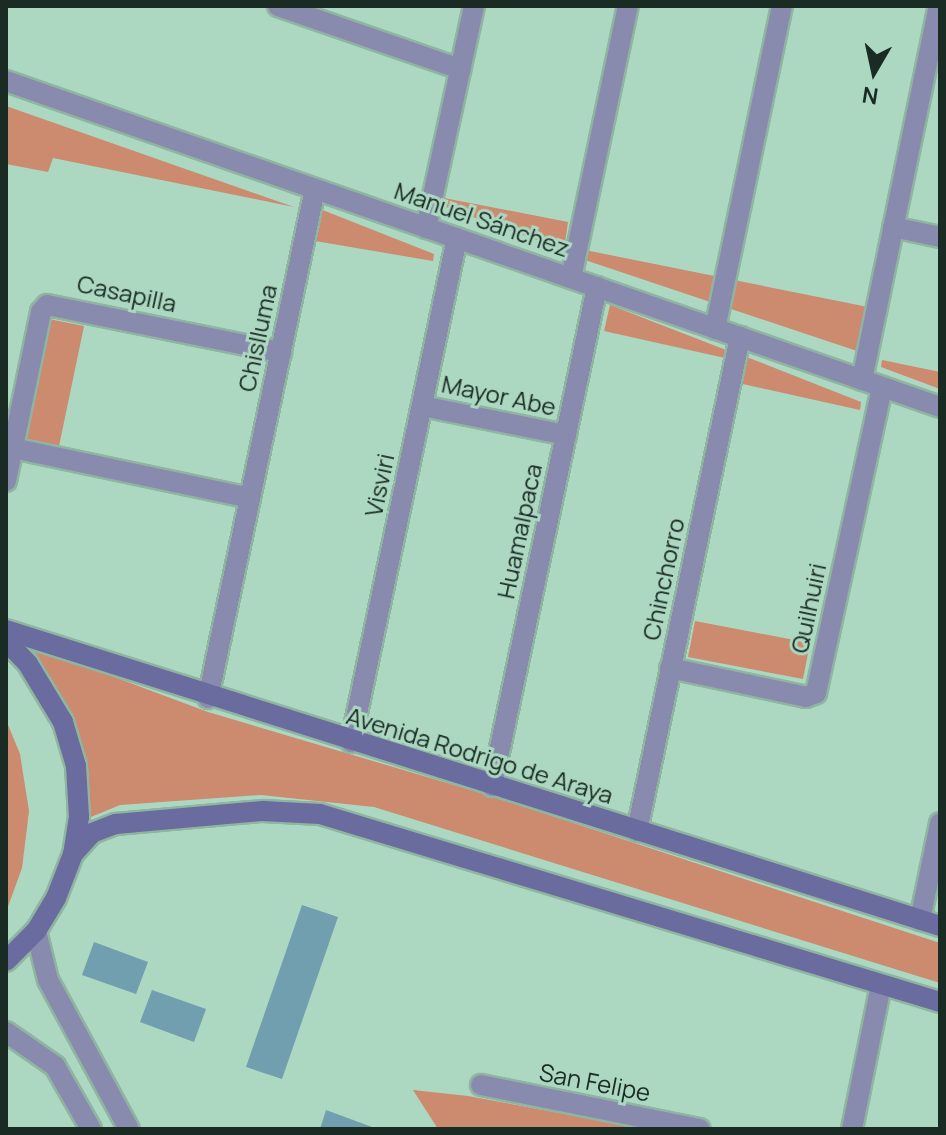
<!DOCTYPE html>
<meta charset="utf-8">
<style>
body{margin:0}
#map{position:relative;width:946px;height:1135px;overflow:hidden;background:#acd7c1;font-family:Manrope,sans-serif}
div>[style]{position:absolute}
.green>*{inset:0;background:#cc8a6f}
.building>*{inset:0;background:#719faf}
.roads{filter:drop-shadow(2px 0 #8fb5a1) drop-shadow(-2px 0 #8fb5a1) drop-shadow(0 2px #8fb5a1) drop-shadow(0 -2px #8fb5a1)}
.minor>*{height:20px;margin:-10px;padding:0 10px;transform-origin:10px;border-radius:10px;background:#898bae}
.tertiary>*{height:20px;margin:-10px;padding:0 10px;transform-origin:10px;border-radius:10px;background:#898bae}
.secondary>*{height:20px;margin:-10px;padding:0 10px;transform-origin:10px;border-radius:10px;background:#6a6b9e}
span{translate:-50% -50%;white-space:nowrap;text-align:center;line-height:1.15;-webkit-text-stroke:6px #acd7c1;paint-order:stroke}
.street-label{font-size:24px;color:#192b22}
.frame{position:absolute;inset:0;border:8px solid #192b22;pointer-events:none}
.north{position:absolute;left:834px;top:32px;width:80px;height:80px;-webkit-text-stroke:6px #acd7c1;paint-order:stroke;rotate:189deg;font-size:22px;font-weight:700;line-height:32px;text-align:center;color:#192b22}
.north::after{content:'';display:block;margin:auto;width:28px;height:36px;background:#192b22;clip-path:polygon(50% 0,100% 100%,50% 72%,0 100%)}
</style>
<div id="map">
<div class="green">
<div style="clip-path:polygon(6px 106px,294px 207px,53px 158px,48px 172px,6px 164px)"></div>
<div style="clip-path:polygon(439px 197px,568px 222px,564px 250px,440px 205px)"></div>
<div style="clip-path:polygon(320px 209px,434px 254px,433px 261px,315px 241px)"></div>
<div style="clip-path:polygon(585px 250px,868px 307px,857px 351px,582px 259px)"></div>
<div style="clip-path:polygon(610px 305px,726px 350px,725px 358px,604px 331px)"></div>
<div style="clip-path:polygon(49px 319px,84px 326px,58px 451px,24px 444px)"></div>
<div style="clip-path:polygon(744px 356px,861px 402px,860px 410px,738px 383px)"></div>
<div style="clip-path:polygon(882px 360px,940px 372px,940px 389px,881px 367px)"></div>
<div style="clip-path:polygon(695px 621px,810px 643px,803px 679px,688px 657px)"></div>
<div style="clip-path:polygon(31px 646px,208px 712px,491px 796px,940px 943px,940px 983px,374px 807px,261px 795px,120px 805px,91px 817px,87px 769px,74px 718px)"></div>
<div style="clip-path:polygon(6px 720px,20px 754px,29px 811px,22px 868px,6px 912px)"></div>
<div style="clip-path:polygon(413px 1090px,468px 1096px,646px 1129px,438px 1129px)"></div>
</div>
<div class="building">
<div style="clip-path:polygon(302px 905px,338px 917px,282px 1079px,246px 1067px)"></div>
<div style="clip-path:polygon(94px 942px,148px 962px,136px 994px,82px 975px)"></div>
<div style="clip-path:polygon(152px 990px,206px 1009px,194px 1042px,140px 1022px)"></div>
<div style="clip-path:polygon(326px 1110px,372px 1127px,372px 1129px,320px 1129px)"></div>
</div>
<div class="roads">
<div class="minor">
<div style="left:278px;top:6px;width:193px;rotate:19.1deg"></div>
<div style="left:6px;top:81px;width:989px;rotate:19.24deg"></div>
<div style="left:893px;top:227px;width:48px;rotate:12deg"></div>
<div style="left:426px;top:228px;width:227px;rotate:-77.8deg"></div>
<div style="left:571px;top:278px;width:278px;rotate:-78.2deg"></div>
<div style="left:715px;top:329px;width:330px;rotate:-78.3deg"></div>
<div style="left:862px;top:380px;width:382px;rotate:-78.4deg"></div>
<div style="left:422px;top:406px;width:147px;rotate:11.4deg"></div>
<div style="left:13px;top:448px;width:242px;rotate:11.9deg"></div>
<div style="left:6px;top:481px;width:173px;rotate:-78.3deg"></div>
<div style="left:41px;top:312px;width:9px;rotate:-49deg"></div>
<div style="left:47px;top:305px;width:239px;rotate:11.4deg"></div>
<div style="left:670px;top:668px;width:139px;rotate:12deg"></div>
<div style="left:806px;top:697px;width:11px;rotate:-22deg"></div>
<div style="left:816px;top:693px;width:313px;rotate:-77.8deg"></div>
<div style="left:208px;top:698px;width:520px;rotate:-78.13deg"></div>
<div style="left:351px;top:742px;width:515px;rotate:-78.12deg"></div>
<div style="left:492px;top:786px;width:510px;rotate:-78.12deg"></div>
<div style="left:637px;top:831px;width:505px;rotate:-78.22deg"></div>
<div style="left:920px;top:920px;width:99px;rotate:-78.3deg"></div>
<div style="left:481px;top:1085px;width:223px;rotate:11.4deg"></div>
<div style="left:852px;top:1129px;width:147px;rotate:-78.6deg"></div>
</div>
<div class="tertiary">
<div style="left:36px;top:931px;width:50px;rotate:76.2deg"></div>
<div style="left:48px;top:980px;width:170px;rotate:61.5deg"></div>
<div style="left:6px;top:1032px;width:60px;rotate:34.8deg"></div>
<div style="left:55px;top:1066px;width:73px;rotate:60.3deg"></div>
</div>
<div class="secondary">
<div style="left:6px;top:630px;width:980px;rotate:17.58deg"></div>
<div style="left:6px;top:641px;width:32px;rotate:46deg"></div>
<div style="left:28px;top:664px;width:68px;rotate:58.9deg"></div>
<div style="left:63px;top:722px;width:46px;rotate:73.5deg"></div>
<div style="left:76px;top:766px;width:51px;rotate:86.6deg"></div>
<div style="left:79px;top:817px;width:37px;rotate:99deg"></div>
<div style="left:73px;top:854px;width:47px;rotate:111.1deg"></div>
<div style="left:56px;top:898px;width:39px;rotate:121deg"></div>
<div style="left:36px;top:931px;width:42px;rotate:135deg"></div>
<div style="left:73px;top:854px;width:28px;rotate:-48deg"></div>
<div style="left:92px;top:833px;width:26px;rotate:-21deg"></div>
<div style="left:116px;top:824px;width:148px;rotate:-5.1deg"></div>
<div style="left:263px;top:811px;width:57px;rotate:3deg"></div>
<div style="left:320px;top:814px;width:648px;rotate:16.87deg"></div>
</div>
</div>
<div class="street-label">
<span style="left:482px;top:219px;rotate:19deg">Manuel Sánchez</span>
<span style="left:127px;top:293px;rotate:12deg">Casapilla</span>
<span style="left:257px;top:338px;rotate:-78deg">Chislluma</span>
<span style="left:499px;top:395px;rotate:12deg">Mayor Abe</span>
<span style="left:379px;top:485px;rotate:-78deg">Visviri</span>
<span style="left:519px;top:531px;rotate:-78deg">Huamalpaca</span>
<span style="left:663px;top:579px;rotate:-78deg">Chinchorro</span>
<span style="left:808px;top:608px;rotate:-78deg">Quilhuiri</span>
<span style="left:480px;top:755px;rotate:17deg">Avenida Rodrigo de Araya</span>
<span style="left:595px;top:1082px;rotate:11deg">San Felipe</span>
</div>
<div class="frame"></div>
<div class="north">N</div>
</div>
